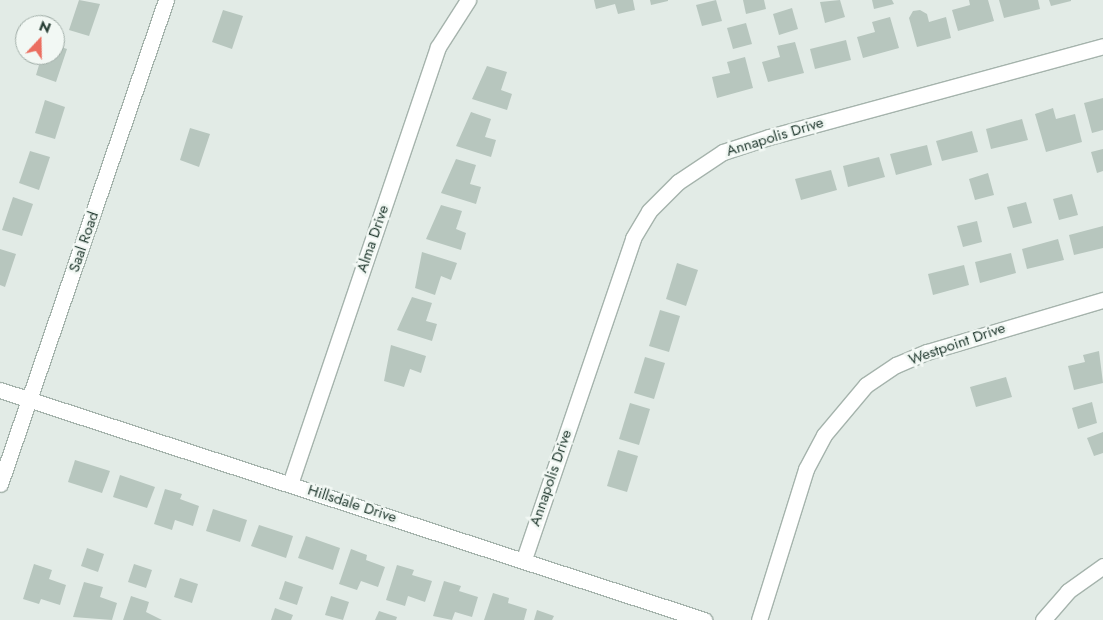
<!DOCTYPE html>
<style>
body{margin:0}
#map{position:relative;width:1103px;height:620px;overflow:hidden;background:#e2ebe6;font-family:Jost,sans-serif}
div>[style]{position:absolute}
.building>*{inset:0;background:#b7c6be}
.roads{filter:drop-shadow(1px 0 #a5b3ac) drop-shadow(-1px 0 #a5b3ac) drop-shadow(0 1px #a5b3ac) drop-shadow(0 -1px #a5b3ac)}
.street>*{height:15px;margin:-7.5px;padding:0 7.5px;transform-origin:7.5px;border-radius:7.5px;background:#fff}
.secondary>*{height:15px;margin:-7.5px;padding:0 7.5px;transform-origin:7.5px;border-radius:7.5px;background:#fff}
span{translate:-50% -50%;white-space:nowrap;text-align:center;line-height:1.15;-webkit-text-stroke:5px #f2f8f4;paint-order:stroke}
.street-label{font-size:15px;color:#233b31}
.north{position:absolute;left:15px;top:15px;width:50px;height:50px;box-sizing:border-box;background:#f2f8f4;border:1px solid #9faca6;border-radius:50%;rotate:21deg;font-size:14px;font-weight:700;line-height:20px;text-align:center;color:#233b31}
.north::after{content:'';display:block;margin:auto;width:18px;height:22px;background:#eb6e60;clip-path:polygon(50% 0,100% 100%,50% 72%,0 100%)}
</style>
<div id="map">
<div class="building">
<div style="clip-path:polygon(79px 0,100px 4px,89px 36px,69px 30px)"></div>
<div style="clip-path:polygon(594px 0,633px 0,635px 10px,618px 14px,615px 4px,596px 9px)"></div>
<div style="clip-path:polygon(650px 0,668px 0,668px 1px,651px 5px)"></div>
<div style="clip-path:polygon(716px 0,722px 21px,702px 26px,696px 5px)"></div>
<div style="clip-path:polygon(743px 0,764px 0,766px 9px,746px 14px)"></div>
<div style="clip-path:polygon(840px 0,845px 17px,825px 23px,820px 2px)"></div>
<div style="clip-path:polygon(872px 0,892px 0,894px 4px,874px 9px)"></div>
<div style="clip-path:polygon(969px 0,988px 0,994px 21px,958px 31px,952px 10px,970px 5px)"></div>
<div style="clip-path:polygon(999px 0,1038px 0,1040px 9px,1004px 18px)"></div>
<div style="clip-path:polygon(1049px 0,1071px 0,1071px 1px,1051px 6px)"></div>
<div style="clip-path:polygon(792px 8px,798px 29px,779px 35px,773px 14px)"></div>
<div style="clip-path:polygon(223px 10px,243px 16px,232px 49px,212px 42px)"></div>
<div style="clip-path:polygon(920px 10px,927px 14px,929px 22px,946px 17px,951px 38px,917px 47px,909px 18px,913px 11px)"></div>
<div style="clip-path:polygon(890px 17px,899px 48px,863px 58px,857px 37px,875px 32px,872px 22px)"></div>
<div style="clip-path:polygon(746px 23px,752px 44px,733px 49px,727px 28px)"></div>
<div style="clip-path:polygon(846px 40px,851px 60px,815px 69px,810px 49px)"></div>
<div style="clip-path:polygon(795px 42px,804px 73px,768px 82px,762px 62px,780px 57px,777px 46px)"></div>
<div style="clip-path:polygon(55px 45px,67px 49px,56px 82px,36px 75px,42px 55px,55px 55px)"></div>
<div style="clip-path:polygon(745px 57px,753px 88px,717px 98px,712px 77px,730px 73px,727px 62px)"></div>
<div style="clip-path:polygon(487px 66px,507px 72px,501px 90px,512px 94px,507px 110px,472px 99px)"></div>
<div style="clip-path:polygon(1103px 98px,1103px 130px,1092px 133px,1084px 103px)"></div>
<div style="clip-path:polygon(45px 100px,65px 107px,55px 139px,35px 133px)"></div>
<div style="clip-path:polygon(1053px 108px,1056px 119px,1075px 114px,1082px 142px,1046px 152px,1035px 114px)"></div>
<div style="clip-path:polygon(471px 112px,491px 119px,485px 137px,496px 140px,491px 157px,456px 146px)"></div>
<div style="clip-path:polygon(1022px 119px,1028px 140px,991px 149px,986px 129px)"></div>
<div style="clip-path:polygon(190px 128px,210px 134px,199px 167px,180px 160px)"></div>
<div style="clip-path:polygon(972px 131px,978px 152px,942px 161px,936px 141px)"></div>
<div style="clip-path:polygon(927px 145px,932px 165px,896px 175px,890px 154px)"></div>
<div style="clip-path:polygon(1103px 149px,1103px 171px,1097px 173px,1091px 152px)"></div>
<div style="clip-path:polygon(30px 151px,50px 157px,39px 190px,19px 183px)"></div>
<div style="clip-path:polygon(879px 157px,885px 177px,848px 187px,843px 166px)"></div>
<div style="clip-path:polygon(456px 159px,476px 165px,470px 184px,481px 187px,476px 204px,441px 193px)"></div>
<div style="clip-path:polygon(831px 170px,837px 190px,801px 200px,795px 179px)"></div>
<div style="clip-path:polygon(988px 173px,994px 195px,975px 200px,969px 179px)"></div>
<div style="clip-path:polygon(1072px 194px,1078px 215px,1059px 220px,1053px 199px)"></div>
<div style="clip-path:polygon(13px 197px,33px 204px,22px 236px,2px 230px)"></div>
<div style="clip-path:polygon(1026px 202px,1032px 223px,1013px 228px,1007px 207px)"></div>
<div style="clip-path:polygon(441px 205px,462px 211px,456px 229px,466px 233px,461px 250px,426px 239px)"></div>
<div style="clip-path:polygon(977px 221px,982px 242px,963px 247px,957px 226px)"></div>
<div style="clip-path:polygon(1103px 226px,1103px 248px,1074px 255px,1069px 235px)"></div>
<div style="clip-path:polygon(1058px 239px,1064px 260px,1027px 269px,1022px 249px)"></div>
<div style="clip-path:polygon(0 249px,16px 254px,5px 287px,0 285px)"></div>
<div style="clip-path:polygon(422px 252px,457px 263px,451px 280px,441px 276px,435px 295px,415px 288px)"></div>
<div style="clip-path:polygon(1011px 253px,1016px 273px,980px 283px,975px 262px)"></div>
<div style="clip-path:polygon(677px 263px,698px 270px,686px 306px,666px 299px)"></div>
<div style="clip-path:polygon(964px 265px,969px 285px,933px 295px,928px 274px)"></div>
<div style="clip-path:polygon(412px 297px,432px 303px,426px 321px,437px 324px,432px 341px,397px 330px)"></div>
<div style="clip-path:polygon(660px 310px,680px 316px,669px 352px,649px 346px)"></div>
<div style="clip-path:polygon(391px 345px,426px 356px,421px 373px,410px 369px,404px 387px,384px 381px)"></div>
<div style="clip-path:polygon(1099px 351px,1103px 383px,1074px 390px,1068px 366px,1085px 362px,1083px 355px)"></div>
<div style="clip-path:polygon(645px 357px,665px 363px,654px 399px,634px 393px)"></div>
<div style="clip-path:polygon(1006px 377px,1012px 397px,976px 407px,970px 387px)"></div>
<div style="clip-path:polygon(1092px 402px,1097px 423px,1078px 429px,1072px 408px)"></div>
<div style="clip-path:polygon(630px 403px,650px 409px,639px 445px,619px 439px)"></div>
<div style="clip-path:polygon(1103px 432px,1103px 453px,1094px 456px,1087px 438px)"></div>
<div style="clip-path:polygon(618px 450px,638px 456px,627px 492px,607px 486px)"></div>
<div style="clip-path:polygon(75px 460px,110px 471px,102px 493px,68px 482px)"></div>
<div style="clip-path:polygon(120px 475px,155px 487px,147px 508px,113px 497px)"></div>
<div style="clip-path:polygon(165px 489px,182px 494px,180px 499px,199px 506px,193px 526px,175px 520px,172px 530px,154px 524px)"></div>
<div style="clip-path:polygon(213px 509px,247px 520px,240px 542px,206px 531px)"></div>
<div style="clip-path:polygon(259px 525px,293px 536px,286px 558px,251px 546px)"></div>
<div style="clip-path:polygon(306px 536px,340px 548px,333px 570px,298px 558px)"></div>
<div style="clip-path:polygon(87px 548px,104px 554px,98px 572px,81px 566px)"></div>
<div style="clip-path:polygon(351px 549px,367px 555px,366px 560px,385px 567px,378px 587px,361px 581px,357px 590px,339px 584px)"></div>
<div style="clip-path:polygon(34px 564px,52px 570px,49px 579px,66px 585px,60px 605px,41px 599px,39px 604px,23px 599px)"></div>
<div style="clip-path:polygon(134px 564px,152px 570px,146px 588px,128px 582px)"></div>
<div style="clip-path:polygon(397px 565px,414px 570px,412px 575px,432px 581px,425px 602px,408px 596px,405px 606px,386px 600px)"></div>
<div style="clip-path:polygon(180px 578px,198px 584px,192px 603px,174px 597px)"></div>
<div style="clip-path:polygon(285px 581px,303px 587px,297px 605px,279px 599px)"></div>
<div style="clip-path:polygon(444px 581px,461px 586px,459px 591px,478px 597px,472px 617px,455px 612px,452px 620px,433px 616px)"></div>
<div style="clip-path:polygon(84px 582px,103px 587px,100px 597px,117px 603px,112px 620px,73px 617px)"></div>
<div style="clip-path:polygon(493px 593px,509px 598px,508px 603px,527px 609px,524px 620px,484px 620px)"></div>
<div style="clip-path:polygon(131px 596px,149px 602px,146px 612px,162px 620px,123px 620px)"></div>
<div style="clip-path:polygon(331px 596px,349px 602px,343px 620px,325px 615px)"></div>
<div style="clip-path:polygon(275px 608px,293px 615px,291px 620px,271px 620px)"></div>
<div style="clip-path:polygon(537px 610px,554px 616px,552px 620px,534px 620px)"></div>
<div style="clip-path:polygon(379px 611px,397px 617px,396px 620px,375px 620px)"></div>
</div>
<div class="roads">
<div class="street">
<div style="left:0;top:390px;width:741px;rotate:18.09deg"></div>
<div style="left:290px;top:484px;width:461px;rotate:-71.3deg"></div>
<div style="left:438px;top:47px;width:56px;rotate:-57.4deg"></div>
<div style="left:524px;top:559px;width:339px;rotate:-71.2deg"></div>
<div style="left:633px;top:238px;width:31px;rotate:-59deg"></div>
<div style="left:649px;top:211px;width:41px;rotate:-45deg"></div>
<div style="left:678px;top:182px;width:54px;rotate:-33.7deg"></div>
<div style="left:723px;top:152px;width:48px;rotate:-18.1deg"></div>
<div style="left:769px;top:137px;width:346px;rotate:-15.2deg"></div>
<div style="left:759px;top:620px;width:158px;rotate:-72.7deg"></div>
<div style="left:806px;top:469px;width:38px;rotate:-62deg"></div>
<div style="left:824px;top:435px;width:65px;rotate:-50deg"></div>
<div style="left:866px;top:385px;width:36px;rotate:-34deg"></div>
<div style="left:896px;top:365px;width:34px;rotate:-23deg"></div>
<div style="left:927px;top:352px;width:184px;rotate:-16.5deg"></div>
<div style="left:1043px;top:620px;width:38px;rotate:-49deg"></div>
<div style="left:1068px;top:591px;width:43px;rotate:-35.5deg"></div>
</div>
<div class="secondary">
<div style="left:0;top:484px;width:512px;rotate:-71.07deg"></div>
</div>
</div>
<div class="street-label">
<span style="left:775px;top:137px;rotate:-17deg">Annapolis Drive</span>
<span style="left:373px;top:239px;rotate:-71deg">Alma Drive</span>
<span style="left:84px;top:242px;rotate:-71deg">Saal Road</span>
<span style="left:957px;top:344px;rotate:-19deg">Westpoint Drive</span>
<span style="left:551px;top:478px;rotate:-71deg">Annapolis Drive</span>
<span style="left:352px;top:504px;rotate:18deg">Hillsdale Drive</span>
</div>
<div class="north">N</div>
</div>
